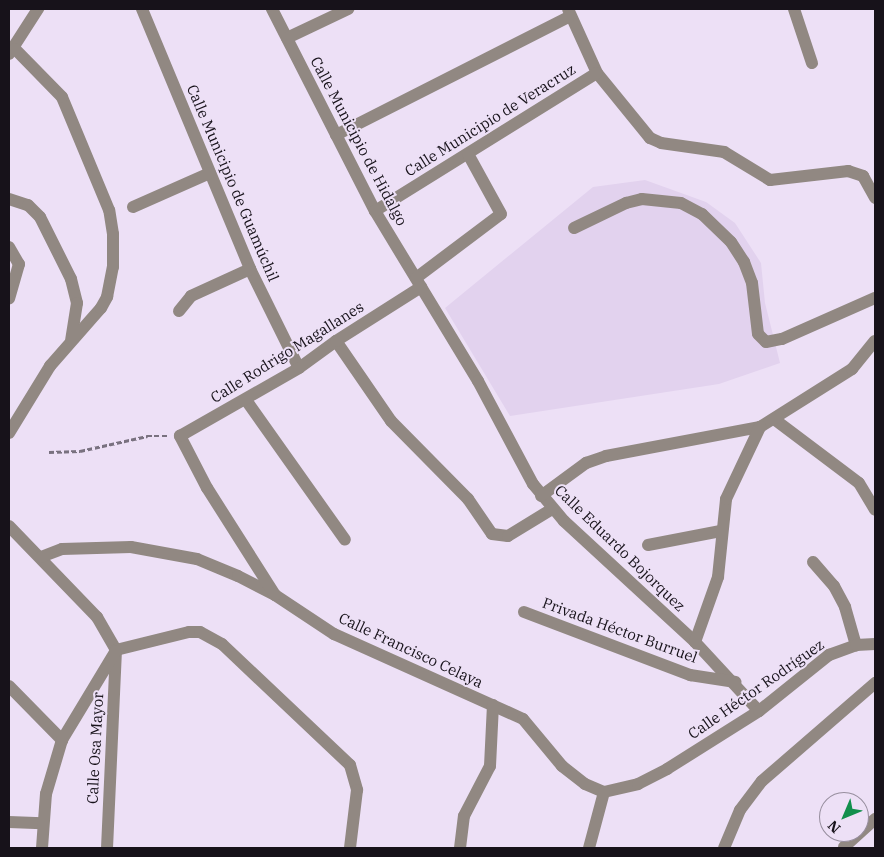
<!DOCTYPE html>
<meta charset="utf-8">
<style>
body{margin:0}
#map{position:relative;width:884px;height:857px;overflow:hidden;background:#ede0f6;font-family:"IBM Plex Serif",serif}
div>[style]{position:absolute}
.built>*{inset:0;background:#e2d2ee}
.path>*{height:2.5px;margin-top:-1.25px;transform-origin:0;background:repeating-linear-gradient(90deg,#79717f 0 5px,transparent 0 7.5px)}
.minor>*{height:12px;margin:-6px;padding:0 6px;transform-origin:6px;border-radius:6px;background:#918882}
span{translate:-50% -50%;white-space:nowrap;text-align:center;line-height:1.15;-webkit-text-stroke:4px #ede0f6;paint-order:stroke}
.street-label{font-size:15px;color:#17121a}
.frame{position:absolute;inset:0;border:10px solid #17121a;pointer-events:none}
.north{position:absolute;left:819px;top:792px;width:50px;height:50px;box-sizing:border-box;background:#ede0f6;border:1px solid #978e9e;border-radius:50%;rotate:225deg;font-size:14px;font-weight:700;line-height:20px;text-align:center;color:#17121a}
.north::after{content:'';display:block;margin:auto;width:18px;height:22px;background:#128f4c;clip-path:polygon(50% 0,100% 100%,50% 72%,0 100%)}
</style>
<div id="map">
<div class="built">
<div style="clip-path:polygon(645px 180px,706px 202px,735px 223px,761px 263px,765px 303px,780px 363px,719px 384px,510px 416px,445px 308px,593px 187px)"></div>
</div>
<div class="path">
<div style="left:49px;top:452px;width:31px;rotate:-2deg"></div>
<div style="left:80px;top:451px;width:69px;rotate:-12.6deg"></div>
<div style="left:147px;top:436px;width:21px"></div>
</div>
<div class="minor">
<div style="left:142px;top:9px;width:282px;rotate:67.4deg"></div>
<div style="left:250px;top:269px;width:110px;rotate:63.7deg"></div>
<div style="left:272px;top:9px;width:227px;rotate:63deg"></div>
<div style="left:375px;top:211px;width:199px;rotate:58.8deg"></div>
<div style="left:478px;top:381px;width:117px;rotate:61.9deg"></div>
<div style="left:533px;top:484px;width:48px;rotate:50deg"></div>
<div style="left:564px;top:521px;width:178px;rotate:42.7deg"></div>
<div style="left:695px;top:642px;width:94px;rotate:47.2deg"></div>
<div style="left:568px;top:9px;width:70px;rotate:65.6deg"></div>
<div style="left:597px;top:73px;width:84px;rotate:50.8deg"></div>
<div style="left:650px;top:138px;width:12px;rotate:24deg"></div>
<div style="left:661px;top:143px;width:64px;rotate:8.1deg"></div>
<div style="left:724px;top:152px;width:54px;rotate:31.3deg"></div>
<div style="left:770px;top:180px;width:79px;rotate:-6.6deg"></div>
<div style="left:848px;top:171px;width:16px;rotate:18deg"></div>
<div style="left:863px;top:176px;width:25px;rotate:61deg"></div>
<div style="left:794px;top:9px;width:57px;rotate:71.6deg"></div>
<div style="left:287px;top:38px;width:68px;rotate:-25.4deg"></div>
<div style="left:9px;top:54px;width:54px;rotate:-57.2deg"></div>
<div style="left:336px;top:135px;width:263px;rotate:-26.9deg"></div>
<div style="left:9px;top:199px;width:20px;rotate:18deg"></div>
<div style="left:28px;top:205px;width:17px;rotate:45deg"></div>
<div style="left:40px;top:217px;width:69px;rotate:63.4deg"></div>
<div style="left:71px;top:279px;width:25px;rotate:76deg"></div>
<div style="left:77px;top:303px;width:37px;rotate:99deg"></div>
<div style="left:133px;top:207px;width:84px;rotate:-23.8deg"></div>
<div style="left:375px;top:211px;width:261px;rotate:-31.9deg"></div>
<div style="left:574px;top:228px;width:58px;rotate:-25.7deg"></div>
<div style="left:626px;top:203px;width:16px;rotate:-14deg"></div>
<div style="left:642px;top:199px;width:39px;rotate:6deg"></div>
<div style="left:681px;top:203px;width:24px;rotate:28deg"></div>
<div style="left:702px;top:214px;width:40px;rotate:44deg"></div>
<div style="left:731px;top:242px;width:24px;rotate:57deg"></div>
<div style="left:744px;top:262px;width:22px;rotate:69deg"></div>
<div style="left:752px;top:283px;width:51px;rotate:83.3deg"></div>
<div style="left:758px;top:334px;width:11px;rotate:45deg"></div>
<div style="left:766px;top:342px;width:16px;rotate:-11deg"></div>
<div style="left:782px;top:339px;width:102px;rotate:-23.8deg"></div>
<div style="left:9px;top:247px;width:20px;rotate:60deg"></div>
<div style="left:19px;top:264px;width:36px;rotate:106deg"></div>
<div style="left:416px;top:278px;width:106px;rotate:-37deg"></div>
<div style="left:501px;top:214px;width:68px;rotate:-118.8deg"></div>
<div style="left:179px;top:311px;width:19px;rotate:-51deg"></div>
<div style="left:191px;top:296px;width:65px;rotate:-24.6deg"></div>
<div style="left:336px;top:341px;width:97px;rotate:55.5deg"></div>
<div style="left:391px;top:421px;width:110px;rotate:45.4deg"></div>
<div style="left:468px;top:499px;width:42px;rotate:55.6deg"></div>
<div style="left:492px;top:534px;width:16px;rotate:7deg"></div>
<div style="left:508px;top:536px;width:52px;rotate:-31.5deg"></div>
<div style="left:246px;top:400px;width:171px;rotate:54.7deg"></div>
<div style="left:774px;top:419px;width:106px;rotate:37deg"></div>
<div style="left:859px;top:483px;width:31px;rotate:59deg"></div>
<div style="left:9px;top:433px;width:79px;rotate:-58.5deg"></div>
<div style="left:50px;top:366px;width:77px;rotate:-48.7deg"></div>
<div style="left:101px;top:308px;width:13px;rotate:-61deg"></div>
<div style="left:107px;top:297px;width:31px;rotate:-79deg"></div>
<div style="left:113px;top:267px;width:33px;rotate:-90deg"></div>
<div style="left:113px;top:234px;width:24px;rotate:-99deg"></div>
<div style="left:109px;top:210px;width:122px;rotate:-112.6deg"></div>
<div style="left:62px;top:97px;width:67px;rotate:-134.4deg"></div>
<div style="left:541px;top:496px;width:56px;rotate:-36.3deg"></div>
<div style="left:586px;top:463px;width:21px;rotate:-19deg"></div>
<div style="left:606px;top:456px;width:157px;rotate:-10.7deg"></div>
<div style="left:760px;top:427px;width:109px;rotate:-32.2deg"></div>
<div style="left:852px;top:369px;width:36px;rotate:-51deg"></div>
<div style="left:9px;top:526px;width:127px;rotate:46deg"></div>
<div style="left:97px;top:617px;width:38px;rotate:60deg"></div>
<div style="left:116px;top:650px;width:198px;rotate:92.6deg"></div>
<div style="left:648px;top:545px;width:74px;rotate:-10.9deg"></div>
<div style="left:41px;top:557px;width:22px;rotate:-21deg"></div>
<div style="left:62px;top:549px;width:69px;rotate:-1.7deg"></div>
<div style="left:131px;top:547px;width:67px;rotate:10.3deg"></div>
<div style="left:197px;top:559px;width:44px;rotate:22.5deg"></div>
<div style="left:238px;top:576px;width:42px;rotate:27.2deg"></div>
<div style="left:275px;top:595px;width:71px;rotate:33.5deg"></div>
<div style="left:334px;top:634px;width:207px;rotate:24.2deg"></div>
<div style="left:523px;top:719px;width:61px;rotate:50.3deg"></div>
<div style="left:562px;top:766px;width:29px;rotate:38deg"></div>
<div style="left:585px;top:784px;width:21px;rotate:23deg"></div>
<div style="left:813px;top:562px;width:32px;rotate:49deg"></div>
<div style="left:834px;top:586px;width:24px;rotate:62deg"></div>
<div style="left:845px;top:607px;width:40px;rotate:74deg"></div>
<div style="left:275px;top:595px;width:127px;rotate:-122.4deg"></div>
<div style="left:207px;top:488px;width:59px;rotate:-117.4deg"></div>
<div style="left:180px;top:436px;width:137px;rotate:-29.7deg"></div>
<div style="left:299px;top:368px;width:46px;rotate:-36.1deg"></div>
<div style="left:336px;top:341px;width:101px;rotate:-32.4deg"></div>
<div style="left:524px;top:612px;width:178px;rotate:20.8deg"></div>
<div style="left:690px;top:675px;width:46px;rotate:8.8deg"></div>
<div style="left:695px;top:642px;width:69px;rotate:-70.5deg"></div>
<div style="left:718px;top:577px;width:78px;rotate:-84.1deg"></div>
<div style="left:726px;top:499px;width:80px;rotate:-64.7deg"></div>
<div style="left:116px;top:650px;width:75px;rotate:-13.9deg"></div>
<div style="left:189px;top:632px;width:11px"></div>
<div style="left:200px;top:632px;width:25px;rotate:29deg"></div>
<div style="left:222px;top:644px;width:176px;rotate:43.4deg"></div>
<div style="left:350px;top:765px;width:26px;rotate:74deg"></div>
<div style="left:357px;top:790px;width:58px;rotate:96.9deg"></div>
<div style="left:9px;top:686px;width:76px;rotate:45.5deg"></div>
<div style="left:604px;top:792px;width:35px;rotate:-13deg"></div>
<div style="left:638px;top:784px;width:33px;rotate:-27deg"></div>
<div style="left:667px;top:769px;width:109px;rotate:-32.2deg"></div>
<div style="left:759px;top:711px;width:90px;rotate:-38.7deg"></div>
<div style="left:829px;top:655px;width:29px;rotate:-20deg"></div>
<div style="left:856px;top:645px;width:19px;rotate:-3deg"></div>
<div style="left:9px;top:822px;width:33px;rotate:2deg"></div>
<div style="left:844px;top:847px;width:42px;rotate:-42.1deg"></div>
<div style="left:42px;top:848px;width:54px;rotate:-85.8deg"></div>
<div style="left:46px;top:794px;width:56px;rotate:-73.5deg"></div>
<div style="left:62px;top:740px;width:103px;rotate:-58.9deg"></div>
<div style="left:460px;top:848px;width:32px;rotate:-83deg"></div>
<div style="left:464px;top:816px;width:56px;rotate:-62.5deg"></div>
<div style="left:490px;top:766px;width:61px;rotate:-87.2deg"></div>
<div style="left:589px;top:848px;width:58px;rotate:-75deg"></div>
<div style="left:724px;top:848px;width:41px;rotate:-67.2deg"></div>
<div style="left:740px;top:810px;width:36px;rotate:-53deg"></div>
<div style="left:762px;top:781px;width:150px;rotate:-40.9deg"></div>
</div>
<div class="street-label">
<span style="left:490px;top:120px;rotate:-32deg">Calle Municipio de Veracruz</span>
<span style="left:359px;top:141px;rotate:62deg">Calle Municipio de Hidalgo</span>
<span style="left:233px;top:183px;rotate:67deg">Calle Municipio de Guamúchil</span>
<span style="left:287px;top:352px;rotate:-32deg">Calle Rodrigo Magallanes</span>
<span style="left:620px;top:548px;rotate:44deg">Calle Eduardo Bojorquez</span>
<span style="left:620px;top:630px;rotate:20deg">Privada Héctor Burruel</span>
<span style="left:411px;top:650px;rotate:25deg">Calle Francisco Celaya</span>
<span style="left:756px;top:689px;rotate:-35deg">Calle Héctor Rodríguez</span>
<span style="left:95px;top:748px;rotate:-87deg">Calle Osa Mayor</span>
</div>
<div class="frame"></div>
<div class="north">N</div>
</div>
